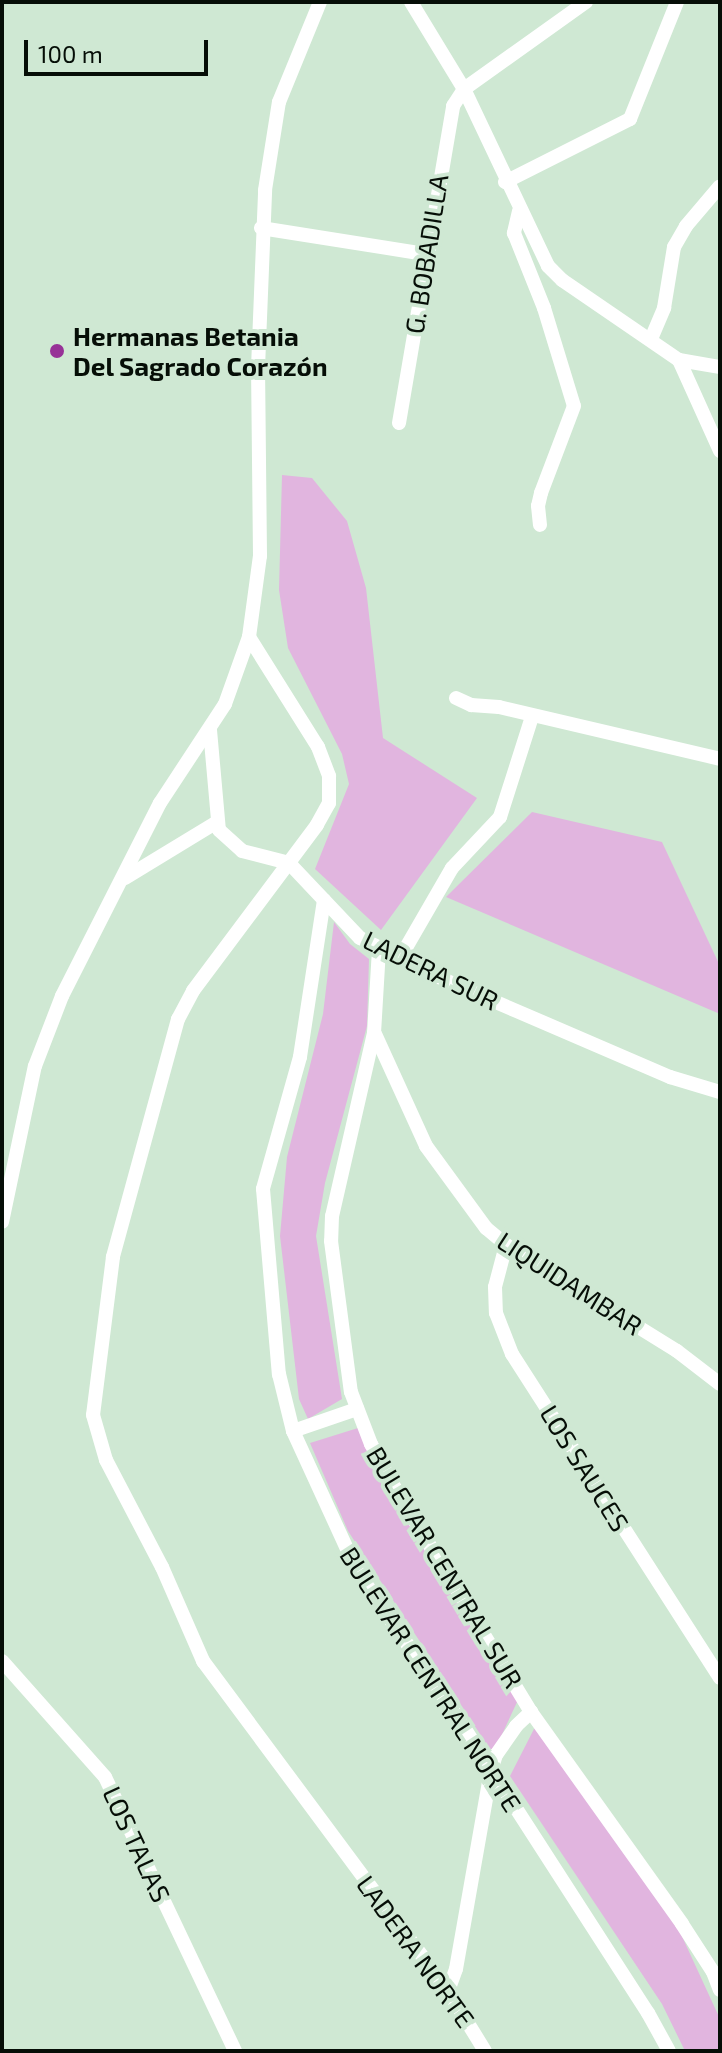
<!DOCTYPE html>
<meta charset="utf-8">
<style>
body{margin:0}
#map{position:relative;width:722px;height:2053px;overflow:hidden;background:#cfe8d3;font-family:"Exo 2",sans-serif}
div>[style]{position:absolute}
.green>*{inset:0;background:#e1b5df}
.minor>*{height:14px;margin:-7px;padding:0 7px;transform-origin:7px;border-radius:7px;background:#fff}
.dots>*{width:22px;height:22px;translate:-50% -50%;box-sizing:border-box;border:4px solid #cfe8d3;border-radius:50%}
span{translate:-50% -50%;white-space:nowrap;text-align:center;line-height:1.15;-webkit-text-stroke:8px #cfe8d3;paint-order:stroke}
.street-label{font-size:26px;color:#060e07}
.poi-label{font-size:26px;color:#060e07;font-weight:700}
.left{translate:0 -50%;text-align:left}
.frame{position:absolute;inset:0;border:4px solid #060e07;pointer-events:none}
.scale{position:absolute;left:24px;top:40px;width:184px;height:36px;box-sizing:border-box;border:4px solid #060e07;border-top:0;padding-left:10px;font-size:24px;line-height:28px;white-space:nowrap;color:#060e07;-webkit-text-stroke:6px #cfe8d3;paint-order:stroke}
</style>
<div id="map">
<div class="green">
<div style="clip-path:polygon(282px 475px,312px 478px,347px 521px,366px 588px,383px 738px,477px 798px,381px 930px,315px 869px,349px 784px,342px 754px,288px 648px,279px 590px)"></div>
<div style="clip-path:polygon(532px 812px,662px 842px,720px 966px,720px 1014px,446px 897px)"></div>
<div style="clip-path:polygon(334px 922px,350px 944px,369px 959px,367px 1026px,325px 1183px,316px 1236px,342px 1399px,308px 1419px,299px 1399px,280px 1236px,287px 1157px,323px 1014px)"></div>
<div style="clip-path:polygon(358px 1428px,389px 1492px,518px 1700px,493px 1754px,348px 1531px,310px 1443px)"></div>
<div style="clip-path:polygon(535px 1727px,680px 1932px,720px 2019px,720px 2051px,685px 2051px,662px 2004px,510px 1776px)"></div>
</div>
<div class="minor">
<div style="left:411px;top:2px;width:102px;rotate:58.7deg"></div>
<div style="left:464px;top:89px;width:196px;rotate:64.6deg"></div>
<div style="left:548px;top:266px;width:20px;rotate:45deg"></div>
<div style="left:562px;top:280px;width:142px;rotate:34.4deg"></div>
<div style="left:679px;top:360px;width:100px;rotate:65.7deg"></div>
<div style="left:505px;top:182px;width:140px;rotate:-26.7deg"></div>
<div style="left:630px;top:119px;width:126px;rotate:-68.1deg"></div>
<div style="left:519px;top:211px;width:23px;rotate:103deg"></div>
<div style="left:514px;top:233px;width:81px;rotate:68.2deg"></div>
<div style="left:544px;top:308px;width:102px;rotate:73deg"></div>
<div style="left:574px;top:406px;width:93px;rotate:110.8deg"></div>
<div style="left:541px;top:493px;width:13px;rotate:103deg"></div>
<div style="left:538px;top:506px;width:19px;rotate:84deg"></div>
<div style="left:261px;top:228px;width:166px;rotate:9deg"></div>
<div style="left:651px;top:339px;width:34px;rotate:-67deg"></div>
<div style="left:664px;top:308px;width:62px;rotate:-80.7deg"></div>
<div style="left:674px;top:247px;width:24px;rotate:-60deg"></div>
<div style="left:686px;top:226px;width:52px;rotate:-49.6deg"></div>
<div style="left:679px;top:360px;width:42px;rotate:9.7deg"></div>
<div style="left:399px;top:423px;width:322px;rotate:-80.3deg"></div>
<div style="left:453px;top:106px;width:20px;rotate:-57deg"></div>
<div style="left:464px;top:89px;width:150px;rotate:-35.5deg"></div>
<div style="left:249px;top:637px;width:130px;rotate:57.9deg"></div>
<div style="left:318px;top:747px;width:31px;rotate:69deg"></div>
<div style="left:329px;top:776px;width:27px;rotate:90deg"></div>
<div style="left:329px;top:803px;width:25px;rotate:119deg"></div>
<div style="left:317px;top:825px;width:207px;rotate:126.8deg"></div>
<div style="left:193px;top:991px;width:32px;rotate:118deg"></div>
<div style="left:178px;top:1019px;width:247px;rotate:105.3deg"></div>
<div style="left:113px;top:1257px;width:159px;rotate:97.2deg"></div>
<div style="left:93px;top:1415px;width:47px;rotate:73.9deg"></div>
<div style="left:106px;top:1460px;width:121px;rotate:62.4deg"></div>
<div style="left:162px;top:1567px;width:103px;rotate:66.4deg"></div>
<div style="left:203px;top:1661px;width:411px;rotate:53.4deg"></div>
<div style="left:448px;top:1991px;width:70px;rotate:58.3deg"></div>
<div style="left:456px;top:698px;width:17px;rotate:25deg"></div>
<div style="left:471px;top:705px;width:28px;rotate:4deg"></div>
<div style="left:499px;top:707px;width:227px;rotate:13.2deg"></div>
<div style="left:210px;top:730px;width:100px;rotate:84.9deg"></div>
<div style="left:219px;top:830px;width:31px;rotate:42deg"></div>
<div style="left:242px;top:851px;width:49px;rotate:14.3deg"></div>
<div style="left:289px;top:863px;width:103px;rotate:46.6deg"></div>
<div style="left:360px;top:938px;width:97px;rotate:26.3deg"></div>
<div style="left:447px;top:981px;width:243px;rotate:23.3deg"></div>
<div style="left:670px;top:1077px;width:52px;rotate:16.7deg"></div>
<div style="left:125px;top:878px;width:108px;rotate:-31.3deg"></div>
<div style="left:324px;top:900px;width:159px;rotate:98.7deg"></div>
<div style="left:300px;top:1057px;width:137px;rotate:105.7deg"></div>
<div style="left:263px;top:1189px;width:186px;rotate:85.1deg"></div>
<div style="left:279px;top:1374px;width:59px;rotate:76.2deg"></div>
<div style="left:293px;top:1431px;width:154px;rotate:65.4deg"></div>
<div style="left:357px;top:1571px;width:168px;rotate:55.5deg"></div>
<div style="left:452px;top:1709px;width:362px;rotate:57.2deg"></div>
<div style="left:648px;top:2013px;width:43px;rotate:61.1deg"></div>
<div style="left:379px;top:949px;width:84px;rotate:93.4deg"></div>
<div style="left:374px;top:1033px;width:188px;rotate:102.9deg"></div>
<div style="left:332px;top:1216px;width:25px;rotate:92deg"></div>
<div style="left:331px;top:1241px;width:152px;rotate:82.5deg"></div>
<div style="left:351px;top:1392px;width:56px;rotate:69deg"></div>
<div style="left:371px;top:1444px;width:52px;rotate:61.5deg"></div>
<div style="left:396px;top:1490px;width:260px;rotate:58.7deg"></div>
<div style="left:531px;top:1712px;width:260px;rotate:54.5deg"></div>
<div style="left:682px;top:1924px;width:57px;rotate:57.1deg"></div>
<div style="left:713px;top:1972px;width:19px;rotate:69deg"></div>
<div style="left:400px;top:958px;width:104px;rotate:-60deg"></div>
<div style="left:452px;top:868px;width:70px;rotate:-46.7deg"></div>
<div style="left:500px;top:817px;width:105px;rotate:-72.3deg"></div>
<div style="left:375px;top:1034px;width:123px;rotate:65.5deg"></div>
<div style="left:426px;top:1146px;width:102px;rotate:53.8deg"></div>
<div style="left:486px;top:1228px;width:26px;rotate:40deg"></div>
<div style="left:506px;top:1245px;width:201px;rotate:31.8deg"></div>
<div style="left:677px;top:1351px;width:54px;rotate:37.5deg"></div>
<div style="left:2px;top:1222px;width:159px;rotate:-78.1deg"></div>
<div style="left:35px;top:1066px;width:75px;rotate:-68.9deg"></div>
<div style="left:62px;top:996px;width:216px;rotate:-63.1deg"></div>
<div style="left:160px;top:803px;width:118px;rotate:-56.7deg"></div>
<div style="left:225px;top:704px;width:71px;rotate:-70.3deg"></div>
<div style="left:249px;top:637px;width:82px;rotate:-82.3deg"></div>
<div style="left:260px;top:556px;width:188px;rotate:-90.6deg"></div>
<div style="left:258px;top:368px;width:178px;rotate:-87.7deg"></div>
<div style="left:265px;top:190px;width:89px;rotate:-81deg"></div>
<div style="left:279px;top:102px;width:108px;rotate:-67.7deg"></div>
<div style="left:506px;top:1245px;width:43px;rotate:104.7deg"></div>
<div style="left:495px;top:1287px;width:26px;rotate:88deg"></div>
<div style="left:496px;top:1313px;width:44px;rotate:68.7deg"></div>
<div style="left:512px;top:1354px;width:385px;rotate:57.3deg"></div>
<div style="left:293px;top:1431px;width:68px;rotate:-19deg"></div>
<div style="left:2px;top:1661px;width:155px;rotate:48.4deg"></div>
<div style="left:105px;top:1777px;width:303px;rotate:64.6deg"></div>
<div style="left:448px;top:1991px;width:23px;rotate:-70deg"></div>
<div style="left:456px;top:1969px;width:201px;rotate:-80deg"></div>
<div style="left:491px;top:1771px;width:17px;rotate:-73deg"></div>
<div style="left:496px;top:1755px;width:35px;rotate:-55deg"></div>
<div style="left:516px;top:1726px;width:21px;rotate:-43deg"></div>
</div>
<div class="dots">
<div style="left:57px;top:351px;background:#973297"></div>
</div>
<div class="street-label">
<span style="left:426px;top:254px;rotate:-81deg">G. BOBADILLA</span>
<span style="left:431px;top:970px;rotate:26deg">LADERA SUR</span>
<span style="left:570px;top:1283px;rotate:33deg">LIQUIDAMBAR</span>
<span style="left:585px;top:1468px;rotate:58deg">LOS SAUCES</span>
<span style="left:445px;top:1567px;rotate:59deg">BULEVAR CENTRAL SUR</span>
<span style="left:431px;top:1679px;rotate:57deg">BULEVAR CENTRAL NORTE</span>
<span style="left:137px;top:1844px;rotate:65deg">LOS TALAS</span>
<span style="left:416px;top:1951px;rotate:54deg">LADERA NORTE</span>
</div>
<div class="poi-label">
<span class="left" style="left:73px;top:351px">Hermanas Betania<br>Del Sagrado Corazón</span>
</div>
<div class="frame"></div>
<div class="scale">100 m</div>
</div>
